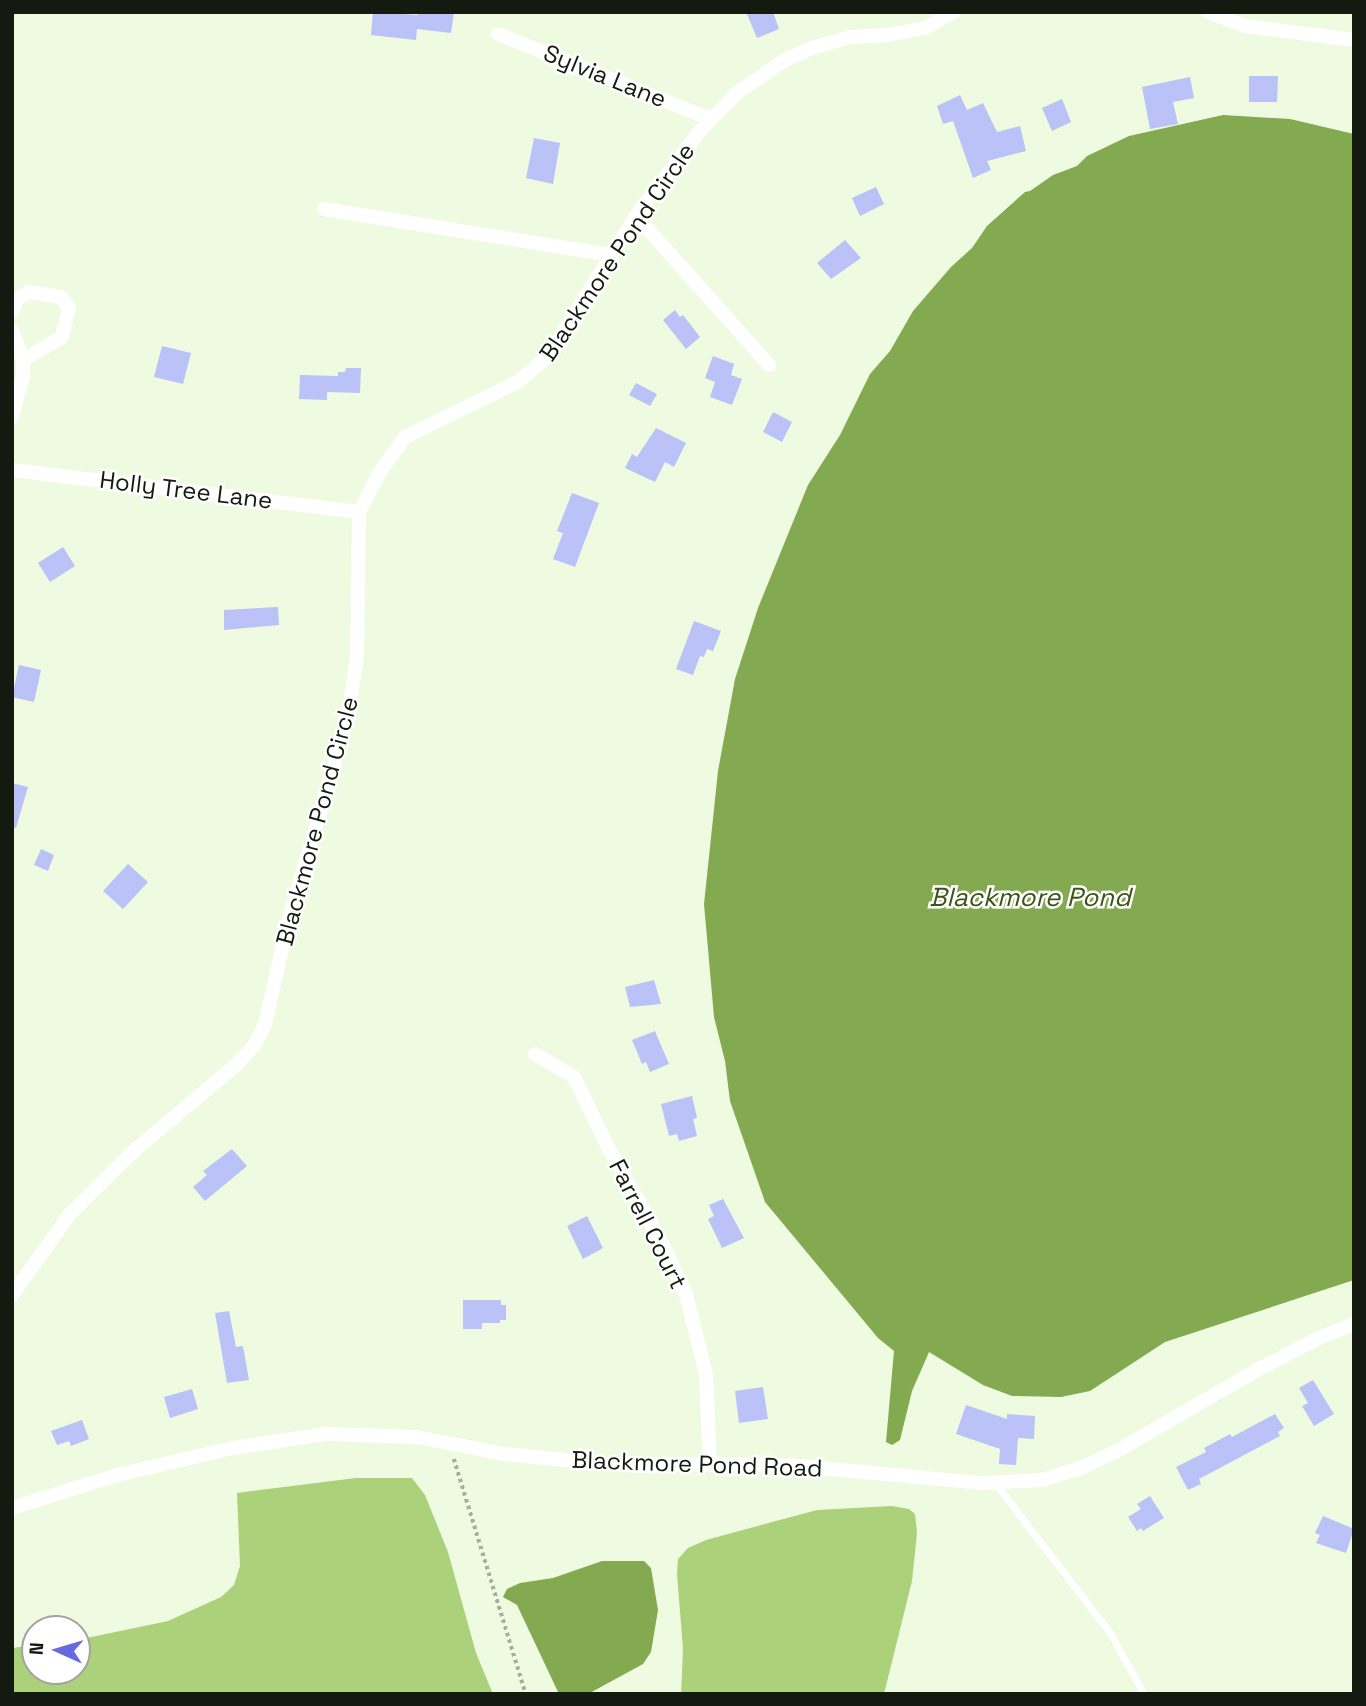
<!DOCTYPE html>
<style>
body{margin:0}
#map{position:relative;width:1366px;height:1706px;overflow:hidden;background:#eefbe0;font-family:"Space Grotesk",sans-serif}
div>[style]{position:absolute}
.green>*{inset:0;background:#abd27b}
.water>*{inset:0;background:#83aa51}
.building>*{inset:0;background:#bac2f7}
.path>*{height:3.5px;margin-top:-1.75px;transform-origin:0;background:repeating-linear-gradient(90deg,#a4ae99 0 3.5px,transparent 0 7px)}
.lane>*{height:7px;margin:-3.5px;padding:0 3.5px;transform-origin:3.5px;border-radius:3.5px;background:#fff}
.street>*{height:14px;margin:-7px;padding:0 7px;transform-origin:7px;border-radius:7px;background:#fff}
span{translate:-50% -50%;white-space:nowrap;text-align:center;line-height:1.15;-webkit-text-stroke:5px #fff;paint-order:stroke}
.street-label{font-size:24px;color:#151a10}
.water-label{font-size:26px;color:#3c5516;font-style:italic}
.frame{position:absolute;inset:0;border:14px solid #151a10;pointer-events:none}
.north{position:absolute;left:21px;top:1615px;width:70px;height:70px;box-sizing:border-box;background:#fff;border:2px solid #a1a39f;border-radius:50%;rotate:274deg;font-size:19px;font-weight:700;line-height:28px;text-align:center;color:#151a10}
.north::after{content:'';display:block;margin:auto;width:24px;height:32px;background:#6769e3;clip-path:polygon(50% 0,100% 100%,50% 72%,0 100%)}
</style>
<div id="map">
<div class="green">
<div style="clip-path:polygon(356px 1478px,412px 1478px,425px 1495px,448px 1552px,476px 1653px,493px 1694px,12px 1694px,12px 1648px,35px 1645px,35px 1671px,77px 1671px,77px 1640px,168px 1621px,221px 1597px,234px 1585px,240px 1566px,237px 1493px)"></div>
<div style="clip-path:polygon(892px 1506px,909px 1509px,915px 1514px,917px 1533px,912px 1581px,884px 1694px,681px 1694px,683px 1649px,677px 1574px,678px 1559px,688px 1548px,706px 1540px,817px 1510px)"></div>
</div>
<div class="water">
<div style="clip-path:polygon(1223px 115px,1290px 119px,1354px 134px,1354px 1280px,1165px 1342px,1090px 1391px,1061px 1397px,1012px 1396px,983px 1385px,929px 1352px,912px 1391px,900px 1440px,892px 1445px,886px 1442px,894px 1351px,878px 1338px,765px 1202px,730px 1101px,725px 1061px,714px 1017px,704px 904px,718px 771px,735px 679px,758px 608px,808px 485px,840px 435px,870px 374px,890px 351px,913px 311px,951px 267px,972px 248px,987px 226px,1025px 192px,1030px 191px,1053px 175px,1077px 166px,1087px 156px,1129px 136px)"></div>
<div style="clip-path:polygon(602px 1561px,644px 1561px,651px 1568px,658px 1610px,651px 1652px,643px 1664px,588px 1694px,559px 1694px,517px 1605px,503px 1597px,507px 1589px,520px 1583px,553px 1578px)"></div>
</div>
<div class="building">
<div style="clip-path:polygon(373px 12px,418px 15px,418px 12px,454px 12px,451px 33px,417px 29px,416px 40px,371px 35px)"></div>
<div style="clip-path:polygon(746px 12px,773px 12px,779px 29px,757px 38px)"></div>
<div style="clip-path:polygon(1249px 76px,1278px 76px,1277px 102px,1249px 102px)"></div>
<div style="clip-path:polygon(1190px 77px,1194px 98px,1173px 102px,1178px 124px,1150px 129px,1142px 87px)"></div>
<div style="clip-path:polygon(960px 95px,967px 110px,983px 103px,997px 132px,1020px 126px,1026px 151px,987px 161px,991px 170px,973px 178px,953px 121px,943px 124px,937px 106px)"></div>
<div style="clip-path:polygon(1062px 99px,1071px 122px,1052px 131px,1042px 108px)"></div>
<div style="clip-path:polygon(534px 138px,560px 143px,553px 184px,526px 178px)"></div>
<div style="clip-path:polygon(876px 187px,884px 204px,860px 216px,852px 198px)"></div>
<div style="clip-path:polygon(845px 240px,861px 258px,831px 279px,817px 263px)"></div>
<div style="clip-path:polygon(675px 310px,680px 317px,683px 315px,700px 337px,686px 349px,663px 320px)"></div>
<div style="clip-path:polygon(162px 346px,191px 353px,183px 384px,154px 377px)"></div>
<div style="clip-path:polygon(713px 356px,734px 364px,731px 375px,742px 379px,732px 405px,710px 397px,715px 382px,705px 378px)"></div>
<div style="clip-path:polygon(346px 368px,361px 368px,360px 393px,327px 392px,327px 400px,299px 399px,300px 375px,338px 376px,338px 372px,345px 372px)"></div>
<div style="clip-path:polygon(636px 383px,657px 394px,650px 406px,629px 395px)"></div>
<div style="clip-path:polygon(773px 412px,792px 422px,782px 442px,763px 432px)"></div>
<div style="clip-path:polygon(656px 428px,686px 443px,674px 467px,665px 462px,655px 482px,625px 468px,632px 454px,637px 457px)"></div>
<div style="clip-path:polygon(572px 493px,599px 503px,575px 567px,553px 559px,563px 533px,557px 531px)"></div>
<div style="clip-path:polygon(63px 547px,75px 566px,50px 582px,38px 563px)"></div>
<div style="clip-path:polygon(278px 607px,279px 625px,224px 630px,224px 610px)"></div>
<div style="clip-path:polygon(694px 621px,721px 631px,713px 651px,707px 649px,704px 657px,700px 656px,693px 675px,676px 669px)"></div>
<div style="clip-path:polygon(19px 665px,41px 670px,34px 702px,12px 697px)"></div>
<div style="clip-path:polygon(12px 783px,28px 787px,16px 828px,12px 827px)"></div>
<div style="clip-path:polygon(41px 849px,54px 855px,48px 871px,34px 865px)"></div>
<div style="clip-path:polygon(128px 864px,148px 882px,123px 909px,103px 891px)"></div>
<div style="clip-path:polygon(654px 980px,661px 1004px,630px 1007px,625px 987px)"></div>
<div style="clip-path:polygon(655px 1031px,669px 1064px,650px 1072px,646px 1062px,642px 1064px,632px 1040px)"></div>
<div style="clip-path:polygon(692px 1096px,697px 1118px,693px 1119px,697px 1136px,679px 1141px,677px 1134px,669px 1136px,661px 1104px)"></div>
<div style="clip-path:polygon(232px 1149px,247px 1166px,205px 1201px,193px 1187px,207px 1175px,203px 1171px)"></div>
<div style="clip-path:polygon(723px 1199px,744px 1238px,722px 1248px,708px 1219px,714px 1216px,709px 1205px)"></div>
<div style="clip-path:polygon(587px 1216px,603px 1248px,583px 1259px,567px 1226px)"></div>
<div style="clip-path:polygon(463px 1300px,501px 1300px,501px 1305px,506px 1305px,506px 1320px,500px 1320px,500px 1323px,482px 1323px,482px 1329px,463px 1329px)"></div>
<div style="clip-path:polygon(229px 1311px,236px 1347px,243px 1346px,249px 1380px,227px 1383px,215px 1313px)"></div>
<div style="clip-path:polygon(1313px 1380px,1334px 1414px,1314px 1426px,1302px 1406px,1308px 1403px,1299px 1388px)"></div>
<div style="clip-path:polygon(763px 1387px,768px 1419px,739px 1423px,735px 1391px)"></div>
<div style="clip-path:polygon(192px 1389px,198px 1409px,170px 1418px,164px 1397px)"></div>
<div style="clip-path:polygon(966px 1405px,1007px 1419px,1007px 1414px,1035px 1416px,1034px 1439px,1018px 1438px,1016px 1465px,999px 1464px,1000px 1449px,956px 1434px)"></div>
<div style="clip-path:polygon(1275px 1414px,1284px 1428px,1278px 1432px,1280px 1436px,1199px 1479px,1201px 1484px,1188px 1490px,1176px 1467px,1206px 1452px,1204px 1448px,1230px 1434px,1232px 1437px)"></div>
<div style="clip-path:polygon(82px 1420px,89px 1439px,71px 1446px,69px 1441px,57px 1445px,51px 1431px)"></div>
<div style="clip-path:polygon(1150px 1496px,1164px 1518px,1143px 1531px,1141px 1528px,1137px 1531px,1128px 1517px,1141px 1509px,1137px 1504px)"></div>
<div style="clip-path:polygon(1323px 1516px,1354px 1529px,1346px 1553px,1316px 1543px,1320px 1535px,1315px 1533px)"></div>
</div>
<div class="path">
<div style="left:454px;top:1459px;width:246px;rotate:73deg"></div>
</div>
<div class="lane">
<div style="left:995px;top:1483px;width:189px;rotate:52.5deg"></div>
<div style="left:1110px;top:1633px;width:70px;rotate:60.9deg"></div>
</div>
<div class="street">
<div style="left:1208px;top:12px;width:40px;rotate:21deg"></div>
<div style="left:1245px;top:26px;width:110px;rotate:7.3deg"></div>
<div style="left:498px;top:34px;width:229px;rotate:21.8deg"></div>
<div style="left:324px;top:209px;width:292px;rotate:9.1deg"></div>
<div style="left:636px;top:216px;width:200px;rotate:48.2deg"></div>
<div style="left:12px;top:312px;width:14px;rotate:-69deg"></div>
<div style="left:17px;top:299px;width:14px;rotate:-30deg"></div>
<div style="left:29px;top:292px;width:32px;rotate:9deg"></div>
<div style="left:61px;top:297px;width:14px;rotate:54deg"></div>
<div style="left:69px;top:308px;width:30px;rotate:104deg"></div>
<div style="left:62px;top:337px;width:45px;rotate:149.5deg"></div>
<div style="left:12px;top:330px;width:32px;rotate:70deg"></div>
<div style="left:23px;top:360px;width:16px;rotate:90deg"></div>
<div style="left:23px;top:376px;width:42px;rotate:105deg"></div>
<div style="left:12px;top:470px;width:350px;rotate:6.9deg"></div>
<div style="left:535px;top:1054px;width:45px;rotate:30.5deg"></div>
<div style="left:574px;top:1077px;width:82px;rotate:64.1deg"></div>
<div style="left:610px;top:1151px;width:99px;rotate:60.3deg"></div>
<div style="left:659px;top:1237px;width:63px;rotate:64.7deg"></div>
<div style="left:686px;top:1294px;width:82px;rotate:76deg"></div>
<div style="left:706px;top:1374px;width:90px;rotate:87.5deg"></div>
<div style="left:12px;top:1295px;width:100px;rotate:-54.4deg"></div>
<div style="left:70px;top:1214px;width:91px;rotate:-44.6deg"></div>
<div style="left:135px;top:1150px;width:133px;rotate:-40.1deg"></div>
<div style="left:237px;top:1064px;width:25px;rotate:-47deg"></div>
<div style="left:254px;top:1046px;width:25px;rotate:-63deg"></div>
<div style="left:265px;top:1024px;width:100px;rotate:-77.3deg"></div>
<div style="left:287px;top:926px;width:218px;rotate:-73.7deg"></div>
<div style="left:348px;top:717px;width:61px;rotate:-81.5deg"></div>
<div style="left:357px;top:657px;width:145px;rotate:-89.2deg"></div>
<div style="left:359px;top:512px;width:45px;rotate:-62.3deg"></div>
<div style="left:380px;top:472px;width:43px;rotate:-54.5deg"></div>
<div style="left:405px;top:437px;width:126px;rotate:-26deg"></div>
<div style="left:518px;top:382px;width:40px;rotate:-41deg"></div>
<div style="left:548px;top:356px;width:165px;rotate:-57.8deg"></div>
<div style="left:636px;top:216px;width:106px;rotate:-53deg"></div>
<div style="left:700px;top:131px;width:53px;rotate:-45.8deg"></div>
<div style="left:737px;top:93px;width:58px;rotate:-34.5deg"></div>
<div style="left:785px;top:60px;width:30px;rotate:-24deg"></div>
<div style="left:812px;top:48px;width:40px;rotate:-16deg"></div>
<div style="left:850px;top:37px;width:38px;rotate:-3deg"></div>
<div style="left:888px;top:35px;width:38px;rotate:-11deg"></div>
<div style="left:925px;top:28px;width:33px;rotate:-29deg"></div>
<div style="left:12px;top:1508px;width:110px;rotate:-17.4deg"></div>
<div style="left:117px;top:1475px;width:119px;rotate:-13.1deg"></div>
<div style="left:233px;top:1448px;width:94px;rotate:-8.6deg"></div>
<div style="left:326px;top:1434px;width:91px;rotate:1.9deg"></div>
<div style="left:417px;top:1437px;width:89px;rotate:11.1deg"></div>
<div style="left:504px;top:1454px;width:101px;rotate:5.7deg"></div>
<div style="left:605px;top:1464px;width:182px;rotate:0.3deg"></div>
<div style="left:787px;top:1465px;width:196px;rotate:5.3deg"></div>
<div style="left:982px;top:1483px;width:60px;rotate:-2.9deg"></div>
<div style="left:1042px;top:1480px;width:39px;rotate:-17deg"></div>
<div style="left:1079px;top:1469px;width:44px;rotate:-25.4deg"></div>
<div style="left:1119px;top:1450px;width:160px;rotate:-30.1deg"></div>
<div style="left:1257px;top:1370px;width:74px;rotate:-27.3deg"></div>
<div style="left:1323px;top:1336px;width:33px;rotate:-21deg"></div>
</div>
<div class="street-label">
<span style="left:605px;top:76px;rotate:22deg">Sylvia Lane</span>
<span style="left:617px;top:252px;rotate:-56deg">Blackmore Pond Circle</span>
<span style="left:186px;top:490px;rotate:7deg">Holly Tree Lane</span>
<span style="left:317px;top:821px;rotate:-75deg">Blackmore Pond Circle</span>
<span style="left:648px;top:1224px;rotate:63deg">Farrell Court</span>
<span style="left:697px;top:1464px;rotate:2deg">Blackmore Pond Road</span>
</div>
<div class="water-label">
<span style="left:1030px;top:898px">Blackmore Pond</span>
</div>
<div class="frame"></div>
<div class="north">N</div>
</div>
